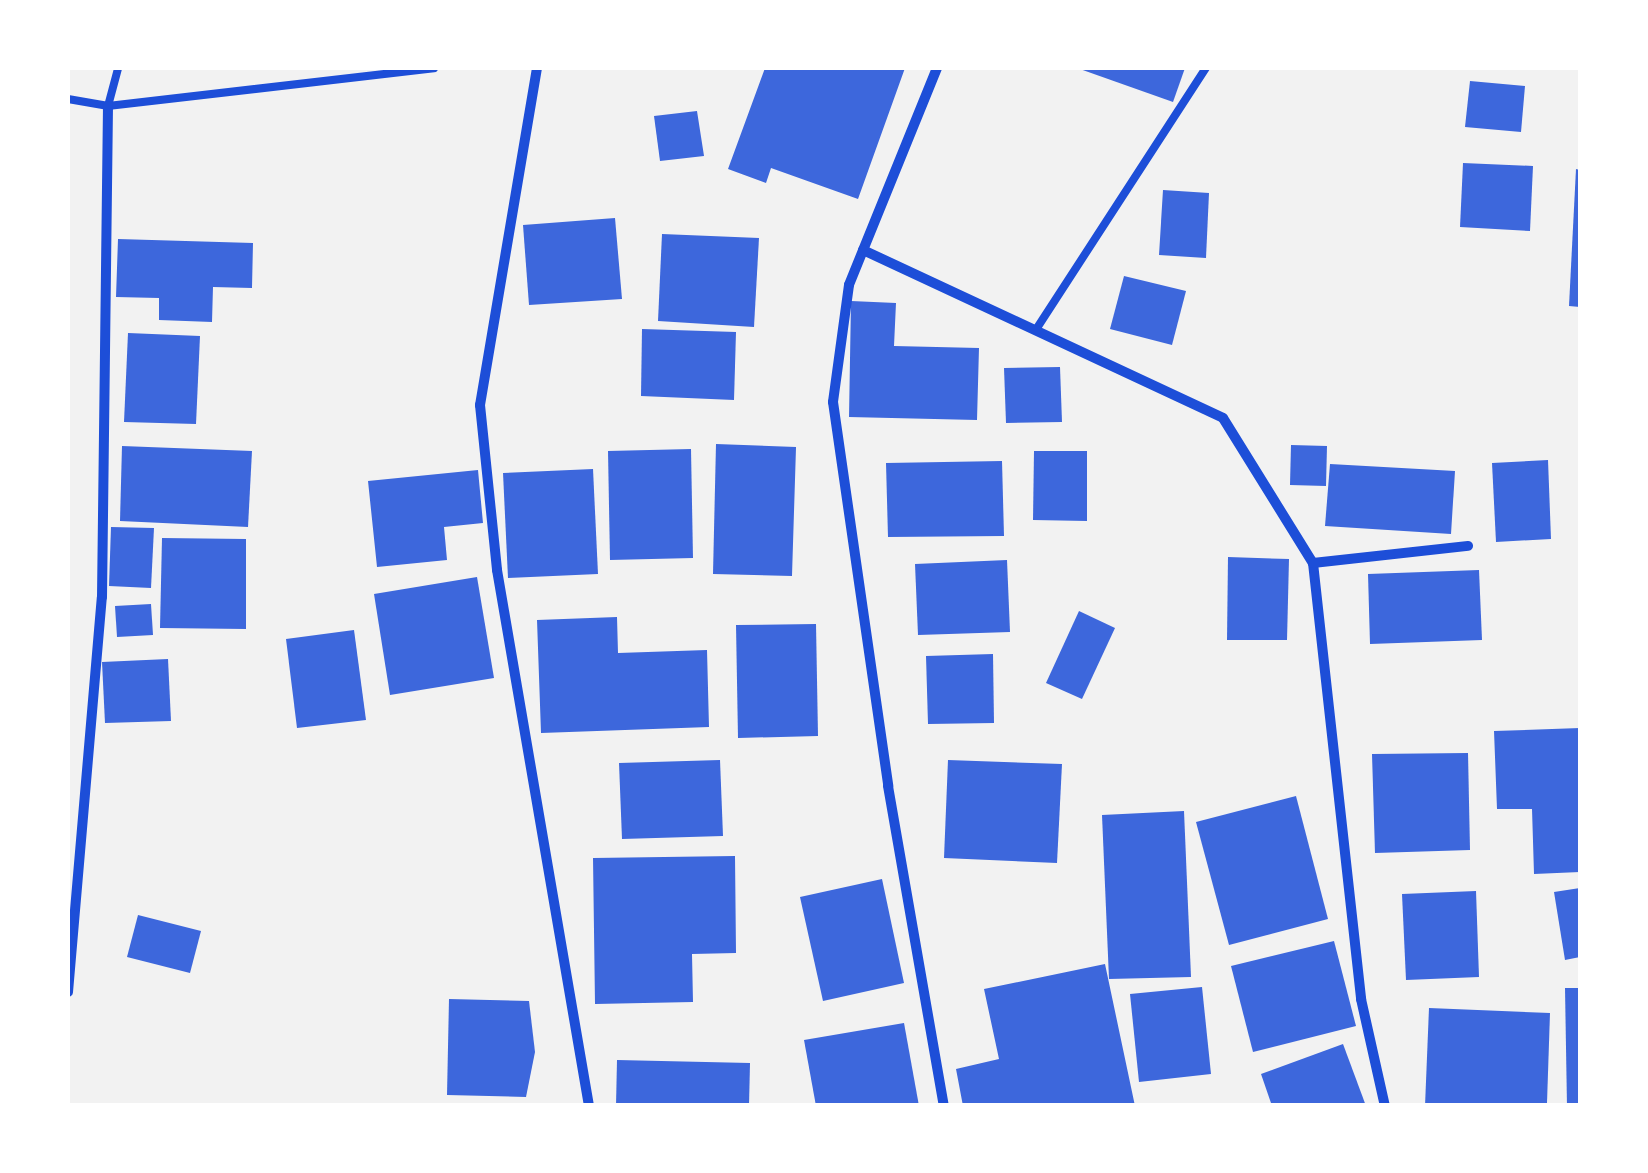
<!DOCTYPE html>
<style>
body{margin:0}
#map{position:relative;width:1648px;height:1173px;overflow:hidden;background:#f2f2f2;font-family:"Noto Sans",sans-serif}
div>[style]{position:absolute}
.building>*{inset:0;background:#3d67dc}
.service>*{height:8px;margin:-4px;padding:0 4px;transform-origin:4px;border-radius:4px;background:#1d4ed8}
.minor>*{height:10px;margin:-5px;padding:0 5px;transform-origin:5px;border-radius:5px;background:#1d4ed8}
span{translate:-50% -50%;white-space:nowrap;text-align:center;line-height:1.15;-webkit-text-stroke:10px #fff;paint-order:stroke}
.frame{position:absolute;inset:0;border:70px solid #fff;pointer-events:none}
</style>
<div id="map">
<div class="building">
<div style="clip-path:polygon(765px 68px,905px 68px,858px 199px,771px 168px,766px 183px,728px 169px)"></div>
<div style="clip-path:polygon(1077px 68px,1185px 68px,1173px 102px)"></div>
<div style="clip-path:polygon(1470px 81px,1525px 86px,1521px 132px,1465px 127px)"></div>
<div style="clip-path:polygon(697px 111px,704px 156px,660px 161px,654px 116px)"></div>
<div style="clip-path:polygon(1463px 163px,1533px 166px,1530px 231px,1460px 227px)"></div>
<div style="clip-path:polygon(1576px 169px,1580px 170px,1580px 307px,1569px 306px)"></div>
<div style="clip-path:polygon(1163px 190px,1209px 193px,1206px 258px,1159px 255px)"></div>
<div style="clip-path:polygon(615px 218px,622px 299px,529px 305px,523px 225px)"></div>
<div style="clip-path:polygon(662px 234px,759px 238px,754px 327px,658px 321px)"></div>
<div style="clip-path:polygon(118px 239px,253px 243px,252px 288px,213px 287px,212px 322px,159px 320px,159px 298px,116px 297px)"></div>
<div style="clip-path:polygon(1124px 276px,1186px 291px,1172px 345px,1110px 329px)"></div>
<div style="clip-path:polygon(851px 301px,896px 303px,894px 346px,979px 348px,977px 420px,849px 417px)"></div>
<div style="clip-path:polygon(642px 329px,736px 332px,734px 400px,641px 396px)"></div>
<div style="clip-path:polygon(128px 333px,200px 336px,196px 424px,124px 422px)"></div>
<div style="clip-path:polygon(1060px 367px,1062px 422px,1006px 423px,1004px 368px)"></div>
<div style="clip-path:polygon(716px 444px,796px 447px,792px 576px,713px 574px)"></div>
<div style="clip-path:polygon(1291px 445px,1327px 446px,1326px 486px,1290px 485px)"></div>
<div style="clip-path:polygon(122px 446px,252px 451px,248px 527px,120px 521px)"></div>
<div style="clip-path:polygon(691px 449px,693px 558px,610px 560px,608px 451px)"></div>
<div style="clip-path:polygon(1034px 451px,1087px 451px,1087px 521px,1033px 520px)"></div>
<div style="clip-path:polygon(1548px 460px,1551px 539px,1496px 542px,1492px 463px)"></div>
<div style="clip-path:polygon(1002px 461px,1004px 536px,888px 537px,886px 463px)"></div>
<div style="clip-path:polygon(1330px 464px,1455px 471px,1451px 534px,1325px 526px)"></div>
<div style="clip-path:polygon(593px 469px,598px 574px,508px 578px,503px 473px)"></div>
<div style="clip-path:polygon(478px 470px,483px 523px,444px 527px,447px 560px,377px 567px,368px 481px)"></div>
<div style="clip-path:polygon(111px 527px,154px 528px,151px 588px,109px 586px)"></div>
<div style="clip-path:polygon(162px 538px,246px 539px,246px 629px,160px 628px)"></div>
<div style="clip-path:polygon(1228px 557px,1289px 559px,1287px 640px,1227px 640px)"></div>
<div style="clip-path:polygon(1007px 560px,1010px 632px,918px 635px,915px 564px)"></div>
<div style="clip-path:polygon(1479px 570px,1482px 640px,1370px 644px,1368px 574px)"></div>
<div style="clip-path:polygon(477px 577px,494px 678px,390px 695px,374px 594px)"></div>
<div style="clip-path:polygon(151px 604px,153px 635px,117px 637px,115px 606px)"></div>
<div style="clip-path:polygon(1079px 611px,1115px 628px,1082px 699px,1046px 683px)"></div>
<div style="clip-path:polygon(617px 617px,618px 653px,707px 650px,709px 727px,541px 733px,537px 620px)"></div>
<div style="clip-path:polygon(816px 624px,818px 736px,738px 738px,736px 625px)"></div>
<div style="clip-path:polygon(354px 630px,366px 720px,297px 728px,286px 639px)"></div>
<div style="clip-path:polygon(993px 654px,994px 723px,928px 724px,926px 656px)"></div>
<div style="clip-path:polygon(168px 659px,171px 721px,105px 723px,102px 662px)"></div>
<div style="clip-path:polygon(1580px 728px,1580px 872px,1534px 874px,1532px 809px,1497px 809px,1494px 731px)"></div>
<div style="clip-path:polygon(1468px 753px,1470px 850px,1375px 853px,1372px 754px)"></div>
<div style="clip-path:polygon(720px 760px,723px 836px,622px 839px,619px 763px)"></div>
<div style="clip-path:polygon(948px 760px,1062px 764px,1057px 863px,944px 858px)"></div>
<div style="clip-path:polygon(1296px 796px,1328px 919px,1229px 945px,1196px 822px)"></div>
<div style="clip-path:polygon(1184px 811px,1191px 977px,1109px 979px,1102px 815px)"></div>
<div style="clip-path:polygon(735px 856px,736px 953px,692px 954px,693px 1002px,595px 1004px,593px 858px)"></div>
<div style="clip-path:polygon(882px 879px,904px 983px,823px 1001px,800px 897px)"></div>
<div style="clip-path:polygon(1580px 888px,1580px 957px,1565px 960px,1554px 892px)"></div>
<div style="clip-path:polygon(1476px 891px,1479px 977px,1406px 980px,1402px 894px)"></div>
<div style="clip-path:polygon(138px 915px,201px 931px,190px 973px,127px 957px)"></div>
<div style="clip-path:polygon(1334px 941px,1356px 1026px,1253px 1052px,1231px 966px)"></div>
<div style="clip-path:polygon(1105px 964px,1135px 1106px,963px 1106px,956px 1069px,999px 1059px,984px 989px)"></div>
<div style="clip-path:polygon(1202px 987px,1211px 1074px,1139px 1082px,1130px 994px)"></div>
<div style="clip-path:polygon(1565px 988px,1580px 988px,1580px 1106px,1567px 1106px)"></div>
<div style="clip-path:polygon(449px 999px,529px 1001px,535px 1052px,526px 1097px,447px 1095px)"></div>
<div style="clip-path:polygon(1429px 1008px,1550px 1013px,1547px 1103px,1425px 1106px)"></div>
<div style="clip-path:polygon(904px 1023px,919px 1106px,816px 1106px,804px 1040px)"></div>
<div style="clip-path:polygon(1343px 1044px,1366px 1106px,1272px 1106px,1261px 1074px)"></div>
<div style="clip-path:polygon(617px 1060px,750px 1063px,749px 1106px,616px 1106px)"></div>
</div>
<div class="service">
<div style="left:68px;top:99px;width:41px;rotate:9.9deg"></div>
<div style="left:108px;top:106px;width:328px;rotate:-6.6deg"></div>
<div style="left:108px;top:106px;width:39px;rotate:-75deg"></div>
<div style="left:1037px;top:328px;width:310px;rotate:-57deg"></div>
</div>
<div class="minor">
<div style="left:537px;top:68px;width:342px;rotate:99.6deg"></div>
<div style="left:480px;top:405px;width:166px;rotate:84.1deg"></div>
<div style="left:497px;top:570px;width:544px;rotate:80.26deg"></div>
<div style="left:937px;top:68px;width:234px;rotate:112.1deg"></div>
<div style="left:849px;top:285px;width:118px;rotate:97.8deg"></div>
<div style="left:833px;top:402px;width:388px;rotate:81.8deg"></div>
<div style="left:888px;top:786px;width:325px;rotate:80.1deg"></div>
<div style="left:863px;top:250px;width:397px;rotate:25deg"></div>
<div style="left:1223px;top:418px;width:171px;rotate:58.2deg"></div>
<div style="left:1313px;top:563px;width:439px;rotate:83.7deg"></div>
<div style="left:1361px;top:999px;width:110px;rotate:77.4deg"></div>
<div style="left:1313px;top:563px;width:156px;rotate:-6.3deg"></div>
<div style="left:68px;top:992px;width:396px;rotate:-85.1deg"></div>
<div style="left:102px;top:597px;width:491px;rotate:-89.3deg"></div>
</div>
<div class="frame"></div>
</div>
